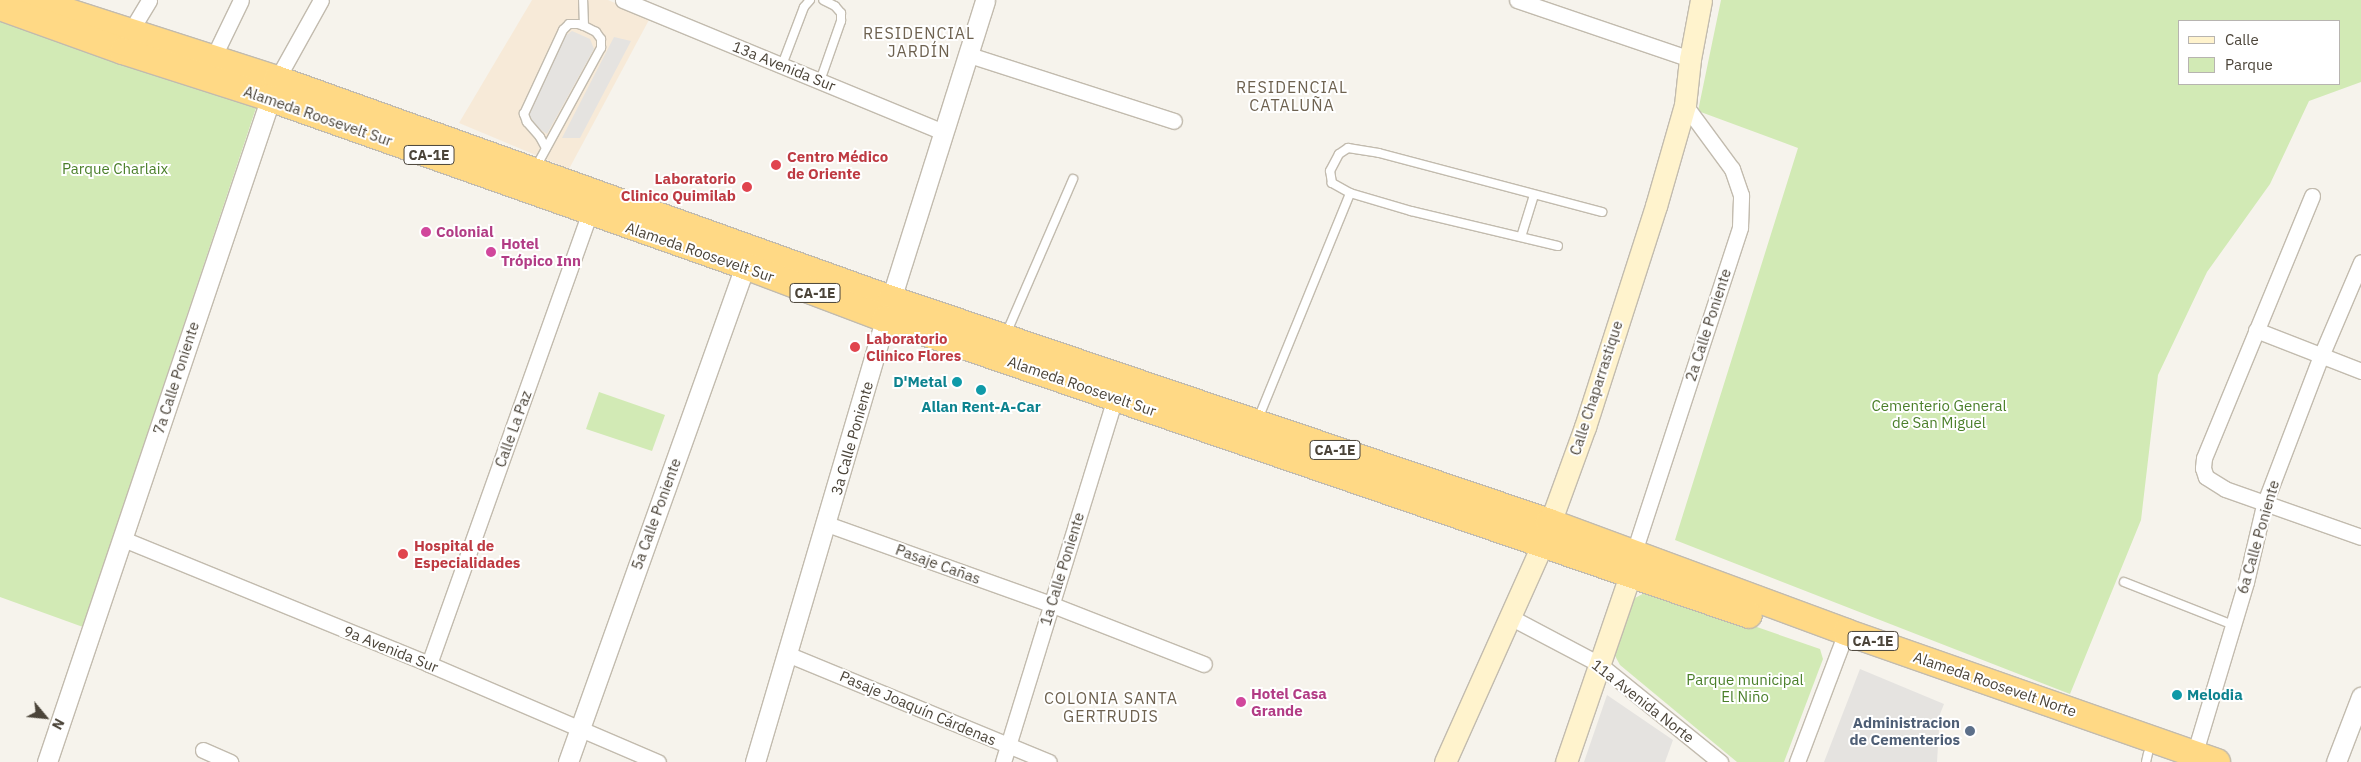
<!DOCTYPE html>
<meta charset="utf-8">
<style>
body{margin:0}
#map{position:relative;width:2361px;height:762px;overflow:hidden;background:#f6f3ec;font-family:"IBM Plex Sans",sans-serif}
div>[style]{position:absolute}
.commercial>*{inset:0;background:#f7ead8}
.green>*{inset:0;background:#d2eab5}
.parking>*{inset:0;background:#e5e3e0}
.roads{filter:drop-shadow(1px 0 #c2bbae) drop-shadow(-1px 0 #c2bbae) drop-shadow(0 1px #c2bbae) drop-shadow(0 -1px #c2bbae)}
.service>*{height:8px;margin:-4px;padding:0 4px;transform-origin:4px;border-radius:4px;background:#fff}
.minor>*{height:15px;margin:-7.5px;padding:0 7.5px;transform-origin:7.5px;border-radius:7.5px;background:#fff}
.tertiary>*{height:19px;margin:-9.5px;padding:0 9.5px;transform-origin:9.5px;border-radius:9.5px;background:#fff}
.secondary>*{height:21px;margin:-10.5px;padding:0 10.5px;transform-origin:10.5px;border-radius:10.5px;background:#fff3cd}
.trunk>*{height:26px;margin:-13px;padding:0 13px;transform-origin:13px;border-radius:13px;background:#ffd985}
.dots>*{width:14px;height:14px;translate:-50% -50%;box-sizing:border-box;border:2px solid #fff;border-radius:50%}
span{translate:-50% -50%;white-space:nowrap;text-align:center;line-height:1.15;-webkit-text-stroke:4px #fff;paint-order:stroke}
.shield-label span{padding:1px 4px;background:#fff;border:1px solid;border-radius:4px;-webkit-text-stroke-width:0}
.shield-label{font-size:14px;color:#4b4439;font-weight:700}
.street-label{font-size:15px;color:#4b4439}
.health-label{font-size:15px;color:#be3a42;font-weight:700}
.left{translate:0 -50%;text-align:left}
.right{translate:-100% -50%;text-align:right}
.park-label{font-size:15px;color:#4a7f2a}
.hotel-label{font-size:15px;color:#b23c85;font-weight:700}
.culture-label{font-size:15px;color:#0d838f;font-weight:700}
.service-label{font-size:15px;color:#4e5e75;font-weight:700}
.neighbourhood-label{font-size:16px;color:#6e6250;letter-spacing:1px}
.legend{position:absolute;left:2178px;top:20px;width:162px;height:65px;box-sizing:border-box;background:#fff;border:1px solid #b7b4b0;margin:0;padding:6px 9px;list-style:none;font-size:15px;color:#4b4439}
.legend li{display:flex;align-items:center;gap:10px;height:25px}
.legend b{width:25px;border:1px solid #b7b4b0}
.north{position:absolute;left:20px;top:692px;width:50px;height:50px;-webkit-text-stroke:4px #fff;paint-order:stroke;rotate:118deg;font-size:14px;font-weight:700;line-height:20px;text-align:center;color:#4b4439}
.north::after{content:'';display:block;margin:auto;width:18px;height:22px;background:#4b4439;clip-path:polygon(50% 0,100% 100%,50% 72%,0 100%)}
</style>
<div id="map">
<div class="commercial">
<div style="clip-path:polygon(532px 0,608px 0,650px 18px,569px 169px,459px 123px)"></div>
</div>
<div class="green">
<div style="clip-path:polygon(evenodd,1721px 0,2361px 0,2361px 82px,2309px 101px,2270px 184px,2207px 272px,2158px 375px,2141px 520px,2070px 694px,1675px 540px,1798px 148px,1698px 111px,1721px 0,2180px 21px,2340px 21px,2340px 84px,2180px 84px,2180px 21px)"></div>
<div style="clip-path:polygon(0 9px,260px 96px,83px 627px,0 597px)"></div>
<div style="clip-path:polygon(599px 392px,665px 415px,652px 451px,586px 429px)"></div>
<div style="clip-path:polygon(1650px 590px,1820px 649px,1823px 659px,1784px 762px,1737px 762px,1620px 665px,1614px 654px,1635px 598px)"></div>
</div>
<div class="parking">
<div style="clip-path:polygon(572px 31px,590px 39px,594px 49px,547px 134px,535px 126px,527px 110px,565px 36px)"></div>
<div style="clip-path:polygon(614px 37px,631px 41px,580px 138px,562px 138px)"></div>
<div style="clip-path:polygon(1860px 669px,1944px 704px,1940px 714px,1937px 762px,1824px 762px)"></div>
<div style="clip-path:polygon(1607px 695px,1673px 740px,1665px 762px,1584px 762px)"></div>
</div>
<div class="roads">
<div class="service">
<div style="left:782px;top:65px;width:62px;rotate:-69.2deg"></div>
<div style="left:804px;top:7px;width:9px;rotate:-49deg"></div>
<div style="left:820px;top:81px;width:64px;rotate:-70.7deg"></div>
<div style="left:841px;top:21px;width:8px;rotate:-90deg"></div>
<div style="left:841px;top:13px;width:9px;rotate:-131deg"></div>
<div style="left:835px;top:6px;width:13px;rotate:-153deg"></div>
<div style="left:546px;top:148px;width:13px;rotate:-119deg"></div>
<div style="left:540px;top:137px;width:20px;rotate:-131deg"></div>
<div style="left:527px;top:122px;width:9px;rotate:-111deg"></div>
<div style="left:524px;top:114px;width:93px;rotate:-65.1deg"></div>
<div style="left:563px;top:30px;width:8px;rotate:-45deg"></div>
<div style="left:569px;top:24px;width:9px"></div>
<div style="left:578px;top:24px;width:6px;rotate:18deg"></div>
<div style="left:536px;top:167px;width:136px;rotate:-61.4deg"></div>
<div style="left:601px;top:48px;width:9px;rotate:-90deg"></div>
<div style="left:601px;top:39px;width:9px;rotate:-126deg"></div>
<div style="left:596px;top:32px;width:13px;rotate:-153deg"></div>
<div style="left:584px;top:26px;width:26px;rotate:-92deg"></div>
<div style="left:1350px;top:193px;width:21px;rotate:-151deg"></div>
<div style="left:1332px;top:183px;width:12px;rotate:-99deg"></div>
<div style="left:1330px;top:171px;width:19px;rotate:-62deg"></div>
<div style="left:1339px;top:154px;width:11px;rotate:-34deg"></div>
<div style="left:1348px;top:148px;width:31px;rotate:9deg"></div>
<div style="left:1379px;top:153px;width:231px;rotate:14.8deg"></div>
<div style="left:1521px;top:237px;width:44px;rotate:-72.8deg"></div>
<div style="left:1006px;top:334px;width:169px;rotate:-66.6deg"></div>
<div style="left:1258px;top:419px;width:244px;rotate:-67.8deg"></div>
<div style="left:1350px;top:193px;width:64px;rotate:16.4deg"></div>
<div style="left:1411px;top:211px;width:151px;rotate:13.4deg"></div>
<div style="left:2124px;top:582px;width:117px;rotate:21.5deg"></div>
<div style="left:2146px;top:762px;width:9px;rotate:-77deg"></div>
</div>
<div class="minor">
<div style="left:623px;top:0;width:347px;rotate:22.4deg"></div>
<div style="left:1517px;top:0;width:183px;rotate:18.8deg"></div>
<div style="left:130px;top:32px;width:37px;rotate:-59deg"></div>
<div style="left:969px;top:55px;width:215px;rotate:17.8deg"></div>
<div style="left:213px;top:58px;width:64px;rotate:-64.2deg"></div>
<div style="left:277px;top:79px;width:90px;rotate:-60.9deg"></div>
<div style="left:2312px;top:196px;width:283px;rotate:112.4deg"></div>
<div style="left:2204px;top:458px;width:10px;rotate:96deg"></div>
<div style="left:2203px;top:468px;width:9px;rotate:72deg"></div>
<div style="left:2206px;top:477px;width:22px;rotate:32deg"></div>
<div style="left:2225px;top:489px;width:144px;rotate:19.4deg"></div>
<div style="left:2256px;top:330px;width:113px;rotate:21.3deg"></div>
<div style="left:827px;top:524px;width:237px;rotate:19.7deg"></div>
<div style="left:1050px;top:604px;width:165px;rotate:21.3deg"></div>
<div style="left:123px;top:539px;width:331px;rotate:22.2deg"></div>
<div style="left:429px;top:664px;width:249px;rotate:23.2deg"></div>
<div style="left:1633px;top:555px;width:345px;rotate:-71.9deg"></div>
<div style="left:1740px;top:227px;width:32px;rotate:-88deg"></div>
<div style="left:1741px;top:195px;width:28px;rotate:-109deg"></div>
<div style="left:1732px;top:169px;width:79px;rotate:-126.3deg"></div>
<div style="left:1510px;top:617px;width:101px;rotate:27.8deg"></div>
<div style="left:1599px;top:664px;width:156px;rotate:39deg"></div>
<div style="left:787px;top:654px;width:283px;rotate:22.4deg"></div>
<div style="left:429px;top:664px;width:486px;rotate:-70.4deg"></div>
<div style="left:203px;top:750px;width:30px;rotate:24deg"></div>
<div style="left:2198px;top:755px;width:13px;rotate:-90deg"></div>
<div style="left:2198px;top:742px;width:167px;rotate:-73.3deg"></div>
<div style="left:2246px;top:582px;width:79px;rotate:-76.8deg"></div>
<div style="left:2264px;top:505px;width:160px;rotate:-69.1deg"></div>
<div style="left:2321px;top:356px;width:102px;rotate:-66.9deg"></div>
<div style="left:1003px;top:762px;width:388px;rotate:-72.9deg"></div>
<div style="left:1797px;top:762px;width:139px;rotate:-69.3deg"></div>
</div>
<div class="tertiary">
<div style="left:47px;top:762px;width:711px;rotate:-71.39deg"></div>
<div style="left:568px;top:762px;width:527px;rotate:-70.36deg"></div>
<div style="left:755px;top:762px;width:483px;rotate:-73.6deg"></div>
<div style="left:891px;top:299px;width:313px;rotate:-72.5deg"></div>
<div style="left:2336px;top:762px;width:70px;rotate:-69deg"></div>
</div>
<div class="secondary">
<div style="left:1445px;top:762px;width:238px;rotate:-65.9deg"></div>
<div style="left:1542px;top:545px;width:126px;rotate:-70deg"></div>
<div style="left:1585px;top:427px;width:232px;rotate:-72.2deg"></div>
<div style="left:1656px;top:206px;width:105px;rotate:-74deg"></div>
<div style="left:1685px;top:105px;width:46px;rotate:-83.8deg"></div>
<div style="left:1690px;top:59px;width:60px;rotate:-79.4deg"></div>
<div style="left:1566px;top:762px;width:213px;rotate:-71.1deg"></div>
</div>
<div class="trunk">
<div style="left:32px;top:0;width:257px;rotate:17.9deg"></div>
<div style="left:277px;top:79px;width:652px;rotate:19.71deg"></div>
<div style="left:891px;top:299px;width:695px;rotate:18.72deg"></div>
<div style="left:1549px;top:522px;width:317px;rotate:20.3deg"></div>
<div style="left:1846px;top:632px;width:393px;rotate:19.3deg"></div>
<div style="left:0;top:7px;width:131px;rotate:19.7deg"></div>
<div style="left:123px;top:51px;width:153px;rotate:17.8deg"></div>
<div style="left:269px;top:98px;width:505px;rotate:19.44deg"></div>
<div style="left:745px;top:266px;width:150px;rotate:20.7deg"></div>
<div style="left:885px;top:319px;width:913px;rotate:18.91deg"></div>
</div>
</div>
<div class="dots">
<div style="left:776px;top:165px;background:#e0444e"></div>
<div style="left:747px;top:187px;background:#e0444e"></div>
<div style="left:426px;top:232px;background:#d1479c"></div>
<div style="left:491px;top:252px;background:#d1479c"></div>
<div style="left:855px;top:347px;background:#e0444e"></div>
<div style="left:957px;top:382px;background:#0f9aa8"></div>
<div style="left:981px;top:390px;background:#0f9aa8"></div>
<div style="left:403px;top:554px;background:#e0444e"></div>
<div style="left:2177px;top:695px;background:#0f9aa8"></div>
<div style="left:1241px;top:702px;background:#d1479c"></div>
<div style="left:1970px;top:731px;background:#5c6f8a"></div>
</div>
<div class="shield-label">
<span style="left:429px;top:155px">CA-1E</span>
<span style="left:815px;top:293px">CA-1E</span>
<span style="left:1335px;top:450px">CA-1E</span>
<span style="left:1873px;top:641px">CA-1E</span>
</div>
<div class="street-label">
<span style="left:784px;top:66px;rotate:22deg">13a Avenida Sur</span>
<span style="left:318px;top:116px;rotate:19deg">Alameda Roosevelt Sur</span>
<span style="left:700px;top:252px;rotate:19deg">Alameda Roosevelt Sur</span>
<span style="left:1708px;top:325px;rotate:-72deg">2a Calle Poniente</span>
<span style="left:176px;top:378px;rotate:-72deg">7a Calle Poniente</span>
<span style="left:1082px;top:386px;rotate:19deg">Alameda Roosevelt Sur</span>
<span style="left:1596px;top:388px;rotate:-72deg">Calle Chaparrastique</span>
<span style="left:513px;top:429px;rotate:-70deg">Calle La Paz</span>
<span style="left:852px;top:438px;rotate:-74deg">3a Calle Poniente</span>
<span style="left:656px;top:514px;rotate:-70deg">5a Calle Poniente</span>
<span style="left:2258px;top:537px;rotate:-74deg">6a Calle Poniente</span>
<span style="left:938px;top:564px;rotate:20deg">Pasaje Cañas</span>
<span style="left:1062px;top:569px;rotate:-73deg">1a Calle Poniente</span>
<span style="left:391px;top:649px;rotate:22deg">9a Avenida Sur</span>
<span style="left:1995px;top:684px;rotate:19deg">Alameda Roosevelt Norte</span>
<span style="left:1643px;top:701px;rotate:38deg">11a Avenida Norte</span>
<span style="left:918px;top:708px;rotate:23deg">Pasaje Joaquín Cárdenas</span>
</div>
<div class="health-label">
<span class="left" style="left:787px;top:165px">Centro Médico<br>de Oriente</span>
<span class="right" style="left:736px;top:187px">Laboratorio<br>Clinico Quimilab</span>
<span class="left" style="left:866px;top:347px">Laboratorio<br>Clinico Flores</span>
<span class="left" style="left:414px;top:554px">Hospital de<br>Especialidades</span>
</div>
<div class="park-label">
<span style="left:115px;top:169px">Parque Charlaix</span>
<span style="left:1939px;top:414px">Cementerio General<br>de San Miguel</span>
<span style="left:1745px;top:688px">Parque municipal<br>El Niño</span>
</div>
<div class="hotel-label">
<span class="left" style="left:436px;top:232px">Colonial</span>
<span class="left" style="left:501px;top:252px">Hotel<br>Trópico Inn</span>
<span class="left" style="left:1251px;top:702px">Hotel Casa<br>Grande</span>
</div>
<div class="culture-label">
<span class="right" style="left:947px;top:382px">D'Metal</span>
<span style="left:981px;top:407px">Allan Rent-A-Car</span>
<span class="left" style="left:2187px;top:695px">Melodia</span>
</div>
<div class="service-label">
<span class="right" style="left:1960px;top:731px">Administracion<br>de Cementerios</span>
</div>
<div class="neighbourhood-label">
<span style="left:919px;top:42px">RESIDENCIAL<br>JARDÍN</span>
<span style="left:1292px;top:96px">RESIDENCIAL<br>CATALUÑA</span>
<span style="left:1111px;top:707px">COLONIA SANTA<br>GERTRUDIS</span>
</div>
<ul class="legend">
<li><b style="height:6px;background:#fff3cd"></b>Calle</li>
<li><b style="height:14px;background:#d2eab5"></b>Parque</li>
</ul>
<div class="north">N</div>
</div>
